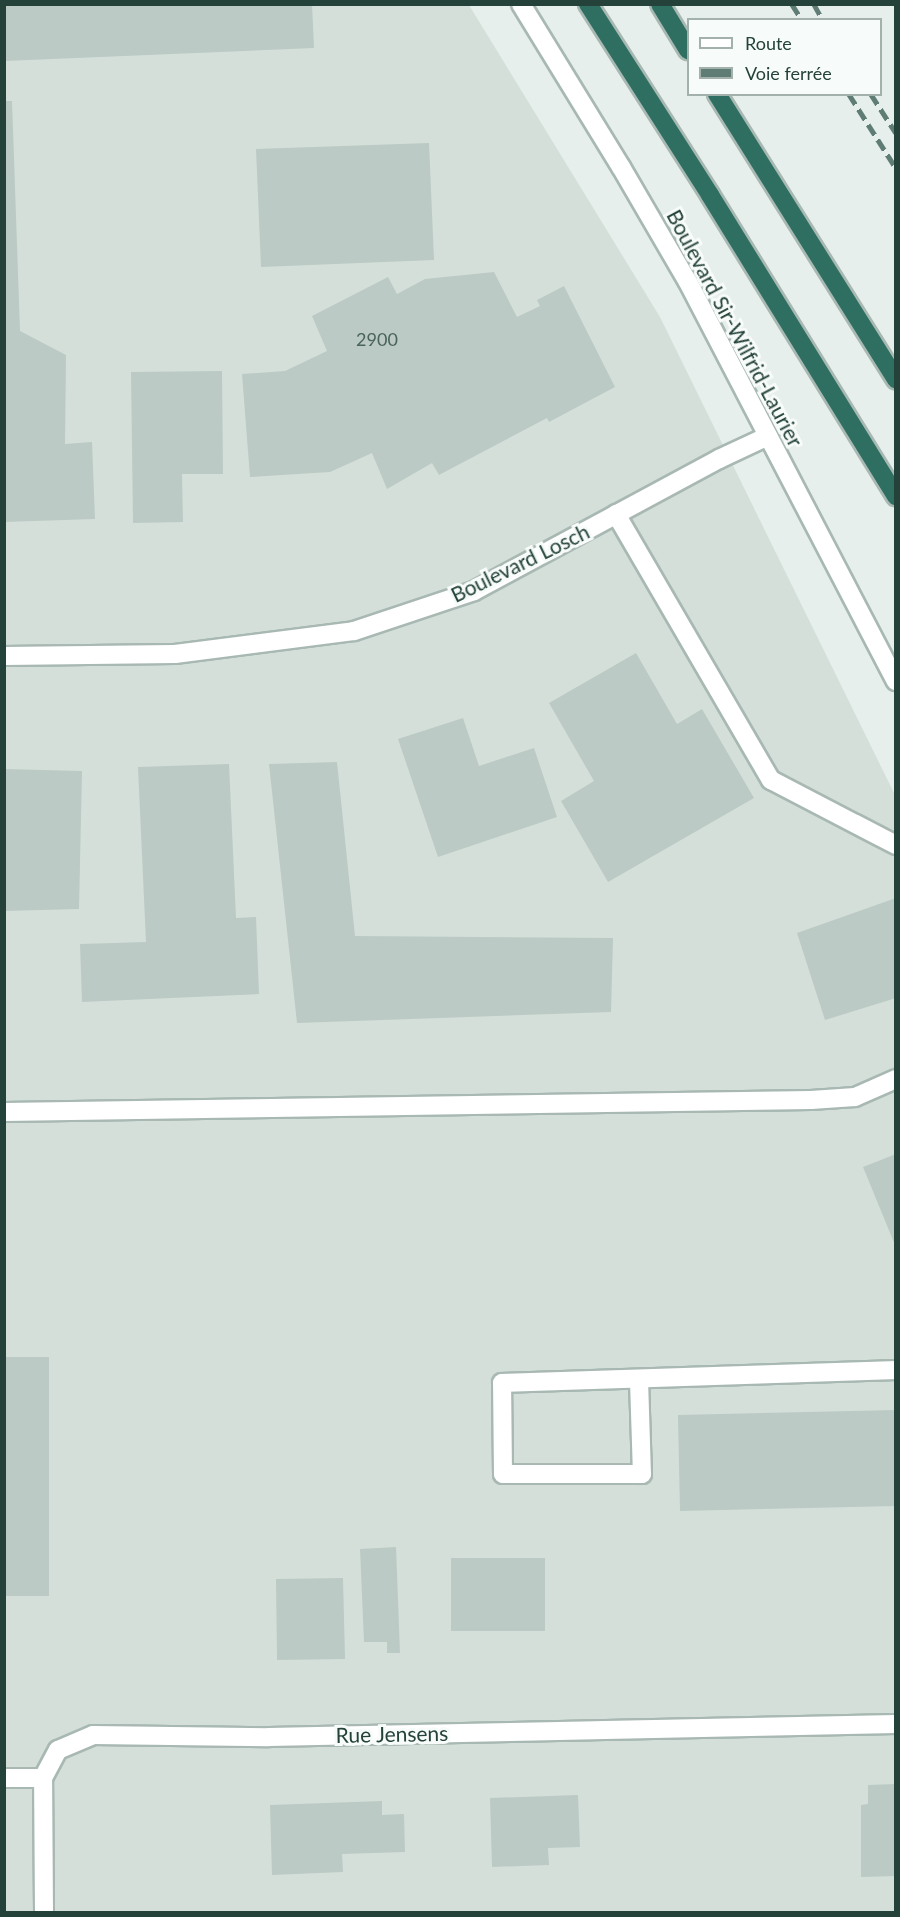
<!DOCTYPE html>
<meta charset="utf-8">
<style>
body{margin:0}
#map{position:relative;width:900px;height:1917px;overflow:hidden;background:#e6efeb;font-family:Lato,sans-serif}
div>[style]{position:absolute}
.built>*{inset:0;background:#d4dfda}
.building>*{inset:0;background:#bbcac4}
.roads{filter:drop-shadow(2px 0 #a8b8b2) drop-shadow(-2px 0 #a8b8b2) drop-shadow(0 2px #a8b8b2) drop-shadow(0 -2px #a8b8b2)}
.minor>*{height:18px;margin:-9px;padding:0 9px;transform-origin:9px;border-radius:9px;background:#fff}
.highway>*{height:18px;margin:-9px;padding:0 9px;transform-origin:9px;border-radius:9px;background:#2f6f62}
.rail>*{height:4.5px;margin-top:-2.25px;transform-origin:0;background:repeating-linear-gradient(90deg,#5f7d75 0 12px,transparent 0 18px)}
span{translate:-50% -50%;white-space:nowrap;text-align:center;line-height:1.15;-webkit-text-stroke:6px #f7fbf9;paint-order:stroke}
.number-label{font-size:18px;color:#4a645c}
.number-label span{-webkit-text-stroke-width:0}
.street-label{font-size:21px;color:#24423a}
.frame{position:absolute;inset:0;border:6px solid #24423a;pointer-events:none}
.legend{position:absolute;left:687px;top:18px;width:195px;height:78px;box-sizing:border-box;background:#f7fbf9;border:2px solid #a3b1ad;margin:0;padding:8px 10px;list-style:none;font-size:18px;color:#24423a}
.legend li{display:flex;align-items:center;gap:12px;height:30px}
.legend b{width:30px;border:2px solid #a3b1ad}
</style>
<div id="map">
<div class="built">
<div style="clip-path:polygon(5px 5px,469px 5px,660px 317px,895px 795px,895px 1912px,5px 1912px)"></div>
</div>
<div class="building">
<div style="clip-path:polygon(4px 4px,312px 4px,314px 48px,4px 61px)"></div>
<div style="clip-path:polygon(4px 101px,12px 101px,20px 331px,66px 355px,65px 444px,92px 442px,95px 519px,4px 522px)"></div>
<div style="clip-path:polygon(429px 143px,434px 260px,261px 267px,256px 149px)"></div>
<div style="clip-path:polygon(494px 272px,517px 317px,540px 306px,537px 300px,564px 286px,615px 387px,549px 422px,547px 418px,439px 475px,432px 463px,387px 489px,372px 453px,330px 472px,250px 477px,242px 374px,285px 371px,327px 351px,312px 316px,388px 277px,397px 294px,425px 279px)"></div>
<div style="clip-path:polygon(222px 371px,223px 474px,182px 474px,183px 522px,133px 523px,131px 372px)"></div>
<div style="clip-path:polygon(636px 653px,677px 724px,702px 709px,754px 798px,608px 882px,561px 801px,594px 781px,549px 703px)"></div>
<div style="clip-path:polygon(463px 718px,479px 766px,534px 748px,557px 817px,438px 857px,398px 739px)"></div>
<div style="clip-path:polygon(337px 762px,355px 936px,613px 938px,611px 1012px,297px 1023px,269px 764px)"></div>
<div style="clip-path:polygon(229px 764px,236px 918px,256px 917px,259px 994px,82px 1002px,80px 944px,146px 942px,138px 767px)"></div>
<div style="clip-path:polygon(4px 769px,82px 771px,79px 909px,4px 911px)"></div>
<div style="clip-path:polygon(896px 898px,896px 998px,825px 1020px,797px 933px)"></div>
<div style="clip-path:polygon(896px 1154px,896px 1245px,895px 1245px,863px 1167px)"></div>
<div style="clip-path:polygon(4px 1357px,49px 1357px,49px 1596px,4px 1596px)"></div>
<div style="clip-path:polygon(896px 1410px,896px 1506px,680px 1511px,678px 1415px)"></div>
<div style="clip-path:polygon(396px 1547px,400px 1653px,387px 1653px,387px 1642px,364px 1642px,360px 1549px)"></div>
<div style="clip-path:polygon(451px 1558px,545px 1558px,545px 1631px,451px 1631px)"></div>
<div style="clip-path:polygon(343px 1578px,345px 1659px,277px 1660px,276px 1579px)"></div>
<div style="clip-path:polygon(896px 1784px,896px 1876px,861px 1877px,861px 1805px,868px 1804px,868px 1785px)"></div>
<div style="clip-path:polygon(578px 1795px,580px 1847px,548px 1848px,549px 1865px,492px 1867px,490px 1798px)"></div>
<div style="clip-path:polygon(382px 1801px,382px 1815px,404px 1814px,405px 1852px,342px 1854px,343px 1872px,272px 1875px,270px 1805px)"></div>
</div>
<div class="roads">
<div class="minor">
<div style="left:521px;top:4px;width:191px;rotate:58.5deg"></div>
<div style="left:621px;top:167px;width:133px;rotate:59.8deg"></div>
<div style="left:688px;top:282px;width:450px;rotate:62.5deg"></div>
<div style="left:616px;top:514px;width:308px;rotate:59.8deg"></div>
<div style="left:771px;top:780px;width:141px;rotate:27.5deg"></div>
<div style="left:4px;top:656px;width:171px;rotate:-0.7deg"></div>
<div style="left:175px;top:654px;width:180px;rotate:-7.3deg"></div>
<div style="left:354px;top:631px;width:126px;rotate:-18.4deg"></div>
<div style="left:474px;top:591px;width:278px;rotate:-28.3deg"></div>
<div style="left:719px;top:459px;width:54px;rotate:-25.1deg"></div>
<div style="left:4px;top:1112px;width:807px;rotate:-0.85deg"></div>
<div style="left:811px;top:1100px;width:44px;rotate:-3.9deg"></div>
<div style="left:855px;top:1097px;width:45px;rotate:-23.7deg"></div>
<div style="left:639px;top:1380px;width:94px;rotate:88.2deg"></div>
<div style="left:642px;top:1474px;width:139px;rotate:180deg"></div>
<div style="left:503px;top:1474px;width:91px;rotate:-90.6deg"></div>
<div style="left:502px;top:1383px;width:394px;rotate:-1.9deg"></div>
<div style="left:4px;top:1778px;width:39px"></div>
<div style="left:44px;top:1912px;width:134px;rotate:-90.4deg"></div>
<div style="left:43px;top:1778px;width:32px;rotate:-62deg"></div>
<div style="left:58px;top:1750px;width:38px;rotate:-23deg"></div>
<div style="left:93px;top:1735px;width:176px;rotate:0.7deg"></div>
<div style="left:269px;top:1737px;width:627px;rotate:-1.19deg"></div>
</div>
<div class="highway">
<div style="left:588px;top:4px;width:227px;rotate:57.4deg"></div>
<div style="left:710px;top:195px;width:354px;rotate:58.3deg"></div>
<div style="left:660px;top:4px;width:54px;rotate:58.7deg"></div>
<div style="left:717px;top:94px;width:337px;rotate:57.9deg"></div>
</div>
</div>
<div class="rail">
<div style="left:792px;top:4px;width:19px;rotate:58deg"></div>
<div style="left:814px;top:4px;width:18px;rotate:61deg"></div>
<div style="left:849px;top:94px;width:88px;rotate:57.6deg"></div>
<div style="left:871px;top:94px;width:46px;rotate:57.3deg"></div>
</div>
<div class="number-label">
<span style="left:377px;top:339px">2900</span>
</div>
<div class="street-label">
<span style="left:735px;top:328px;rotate:62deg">Boulevard Sir-Wilfrid-Laurier</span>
<span style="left:520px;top:563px;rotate:-26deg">Boulevard Losch</span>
<span style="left:392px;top:1734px;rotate:-1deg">Rue Jensens</span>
</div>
<div class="frame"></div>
<ul class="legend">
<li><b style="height:8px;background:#fff"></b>Route</li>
<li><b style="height:8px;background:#5f7d75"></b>Voie ferrée</li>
</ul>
</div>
